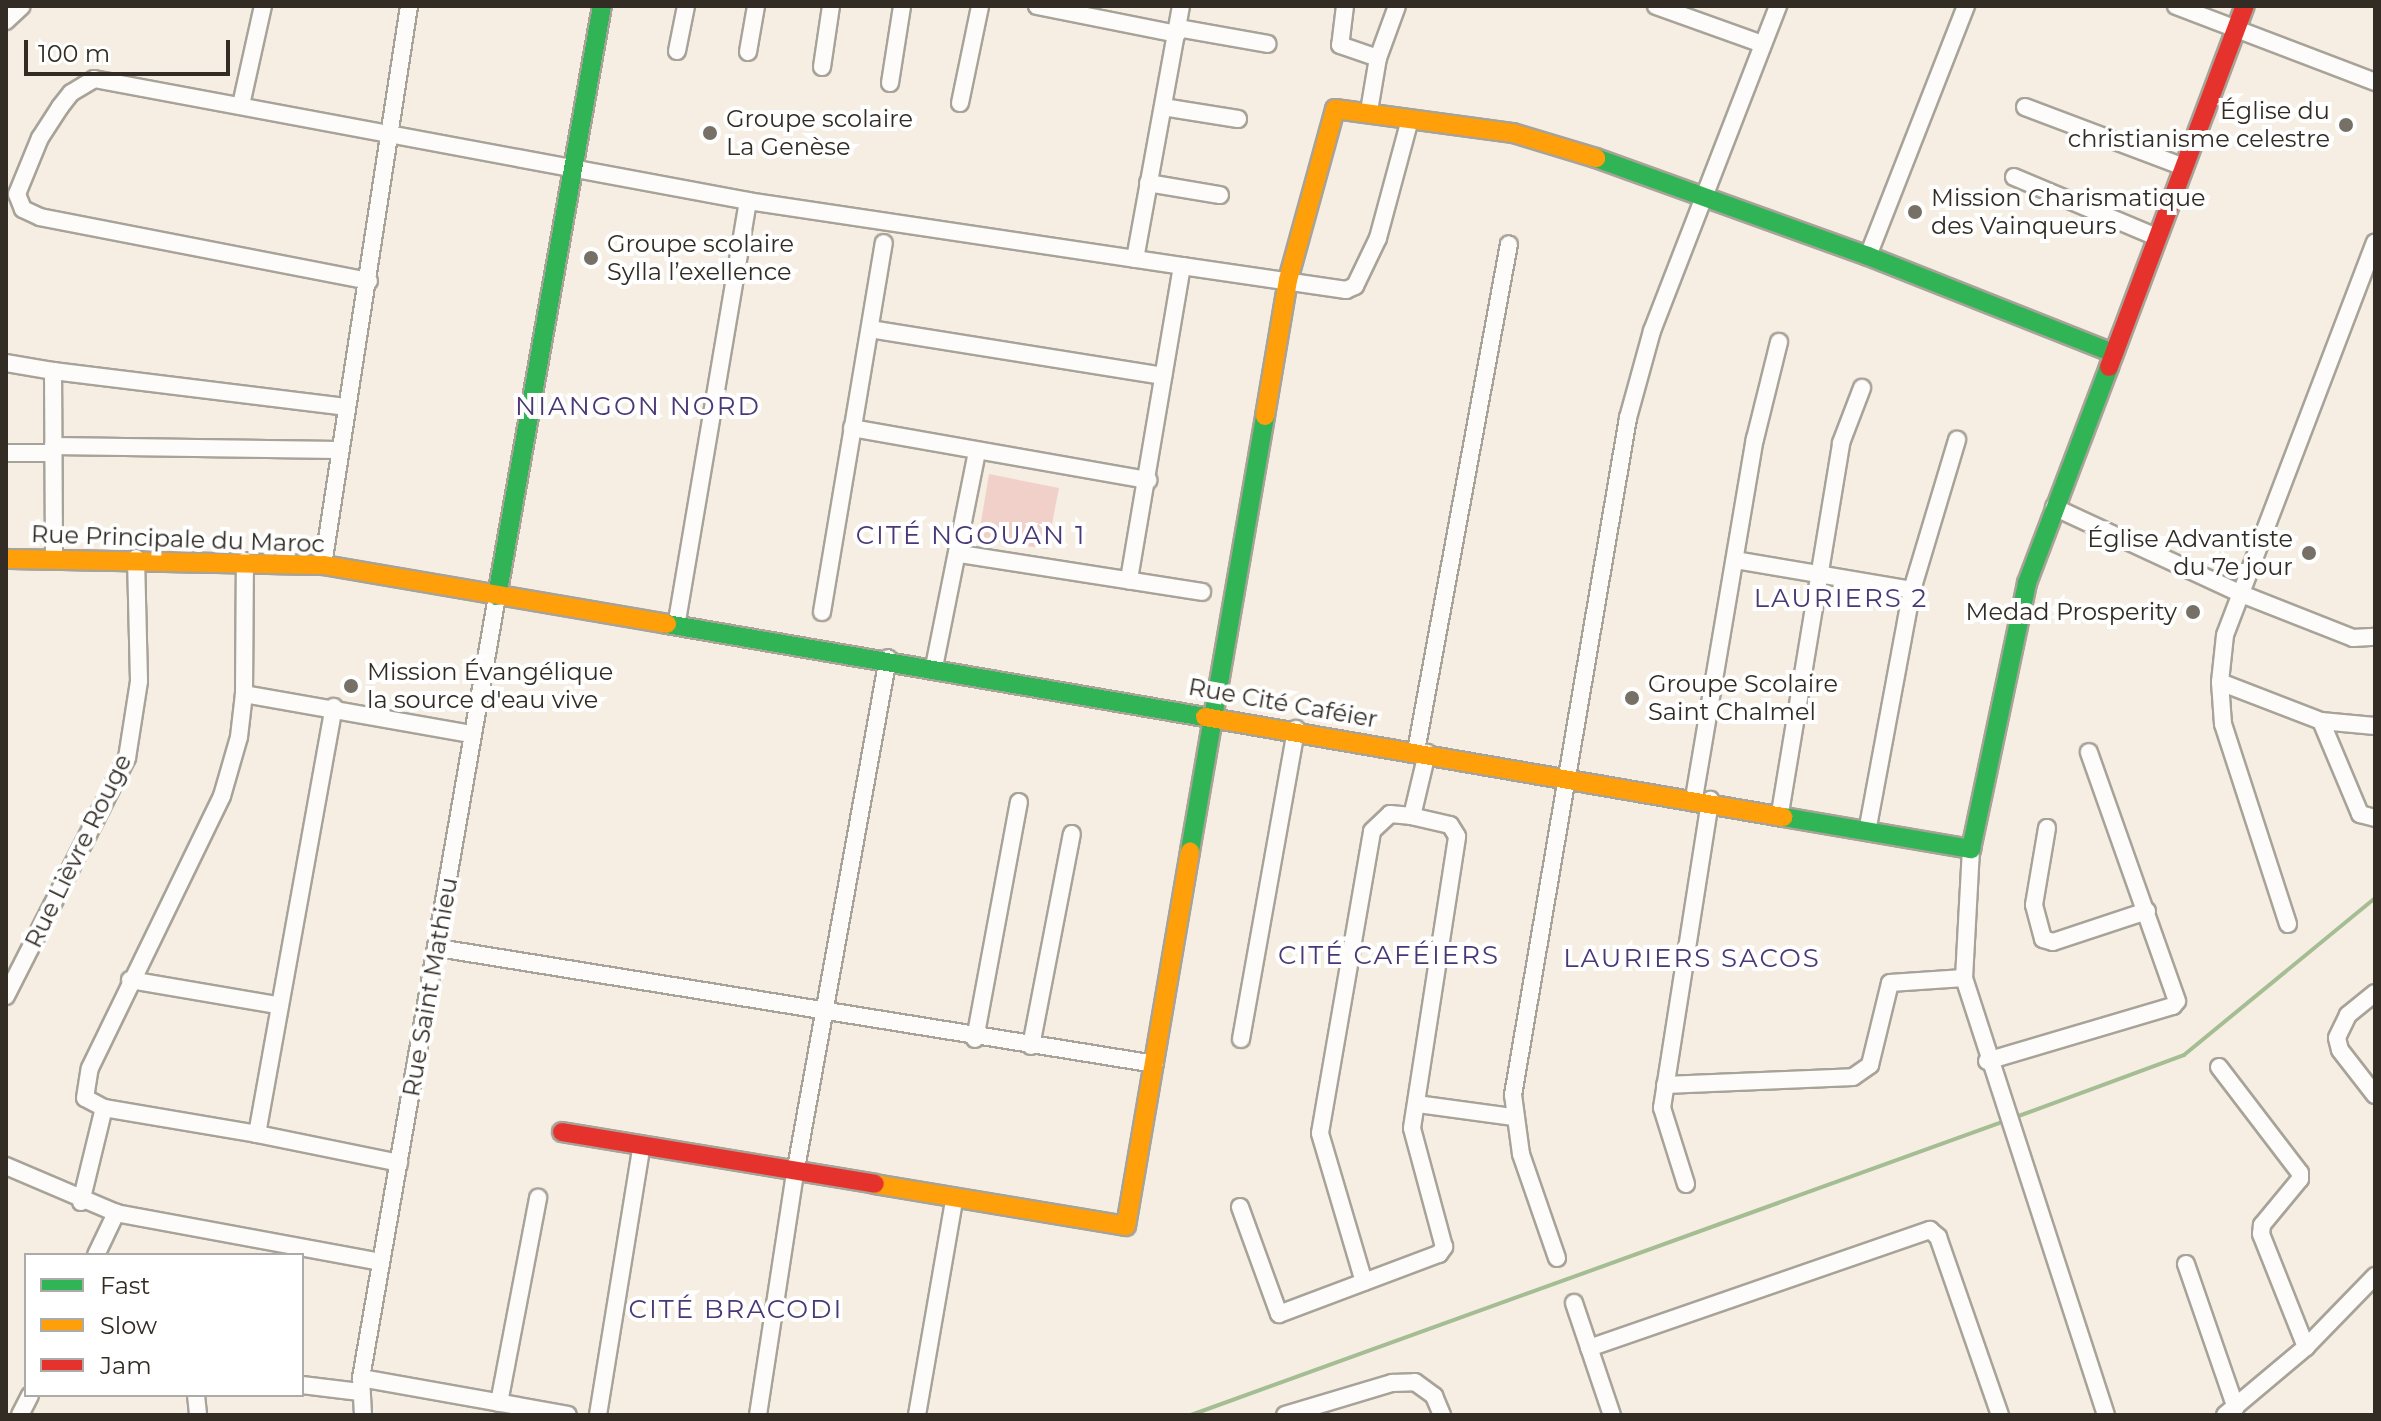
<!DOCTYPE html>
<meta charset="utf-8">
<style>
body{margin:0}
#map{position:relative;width:2381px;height:1421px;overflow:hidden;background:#f6eee2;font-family:Montserrat,sans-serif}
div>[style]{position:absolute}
.green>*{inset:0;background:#f2d0ca}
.stream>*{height:4px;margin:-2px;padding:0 2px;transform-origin:2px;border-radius:2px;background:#a5bd93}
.roads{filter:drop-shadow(2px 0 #a8a399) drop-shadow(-2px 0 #a8a399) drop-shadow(0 2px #a8a399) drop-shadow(0 -2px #a8a399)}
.street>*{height:16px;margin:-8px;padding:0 8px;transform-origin:8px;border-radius:8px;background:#fefcfb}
.fast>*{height:18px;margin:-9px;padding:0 9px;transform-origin:9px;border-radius:9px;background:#30b455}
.slow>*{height:18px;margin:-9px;padding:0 9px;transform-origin:9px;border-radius:9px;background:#ff9f0a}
.jam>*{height:18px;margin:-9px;padding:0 9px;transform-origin:9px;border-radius:9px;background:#e5322d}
.dots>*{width:22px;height:22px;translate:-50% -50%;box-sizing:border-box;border:4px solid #fff;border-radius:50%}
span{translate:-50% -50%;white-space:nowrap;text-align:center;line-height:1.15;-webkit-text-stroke:8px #fff;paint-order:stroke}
.poi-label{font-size:24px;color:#322c24}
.right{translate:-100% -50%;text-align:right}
.left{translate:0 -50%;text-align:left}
.street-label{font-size:24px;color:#322c24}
.neighbourhood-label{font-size:26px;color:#493875;letter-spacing:2px}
.frame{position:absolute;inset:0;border:8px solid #322c24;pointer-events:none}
.legend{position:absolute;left:24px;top:1253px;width:280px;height:144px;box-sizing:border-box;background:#fff;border:2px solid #adaba7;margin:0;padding:10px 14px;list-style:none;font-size:24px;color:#322c24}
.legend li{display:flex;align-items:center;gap:16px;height:40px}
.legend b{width:40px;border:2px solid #adaba7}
.scale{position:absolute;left:24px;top:40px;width:206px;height:36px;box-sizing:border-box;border:4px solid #322c24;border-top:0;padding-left:10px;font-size:24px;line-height:28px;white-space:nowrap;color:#322c24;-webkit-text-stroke:6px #fff;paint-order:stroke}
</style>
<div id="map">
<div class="green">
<div style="clip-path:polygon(989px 474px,1059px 488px,1047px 549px,984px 540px,979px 534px)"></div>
</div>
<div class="stream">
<div style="left:2013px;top:1118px;width:182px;rotate:-20.2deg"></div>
<div style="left:2184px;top:1055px;width:247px;rotate:-39.4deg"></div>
<div style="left:1191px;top:1415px;width:865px;rotate:-19.86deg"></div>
</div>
<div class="roads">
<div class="street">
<div style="left:1037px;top:6px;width:143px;rotate:11.3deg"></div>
<div style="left:1345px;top:6px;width:39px;rotate:97deg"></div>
<div style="left:1340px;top:45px;width:40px;rotate:18.9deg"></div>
<div style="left:1656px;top:6px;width:113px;rotate:19.7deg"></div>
<div style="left:2176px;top:6px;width:213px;rotate:20.9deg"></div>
<div style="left:6px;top:21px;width:21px;rotate:-43deg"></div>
<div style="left:1178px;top:28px;width:91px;rotate:10.1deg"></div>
<div style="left:677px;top:51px;width:46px;rotate:-78.7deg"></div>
<div style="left:748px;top:52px;width:47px;rotate:-80.1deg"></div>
<div style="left:822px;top:67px;width:62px;rotate:-81.6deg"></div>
<div style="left:890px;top:83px;width:78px;rotate:-81.1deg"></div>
<div style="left:960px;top:103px;width:99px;rotate:-78.3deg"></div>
<div style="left:241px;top:105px;width:101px;rotate:-77.5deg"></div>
<div style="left:1163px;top:107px;width:76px;rotate:9.1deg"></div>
<div style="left:2025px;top:107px;width:170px;rotate:20.7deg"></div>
<div style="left:1369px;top:111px;width:54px;rotate:-80.4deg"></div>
<div style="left:1378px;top:58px;width:55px;rotate:-69.9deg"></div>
<div style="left:2014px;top:177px;width:155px;rotate:22.8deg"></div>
<div style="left:1148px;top:183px;width:73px;rotate:9.5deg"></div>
<div style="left:748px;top:201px;width:439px;rotate:8.5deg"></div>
<div style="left:1182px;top:266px;width:319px;rotate:99.6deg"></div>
<div style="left:1868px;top:256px;width:269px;rotate:-68.6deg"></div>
<div style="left:1135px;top:259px;width:257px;rotate:-79.7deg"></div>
<div style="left:1182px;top:266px;width:166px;rotate:8.3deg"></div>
<div style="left:1346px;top:290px;width:10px;rotate:-24deg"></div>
<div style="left:1355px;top:286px;width:53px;rotate:-64.4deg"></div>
<div style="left:1378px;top:238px;width:123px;rotate:-74.9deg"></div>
<div style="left:369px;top:281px;width:335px;rotate:-169deg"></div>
<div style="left:40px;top:217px;width:19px;rotate:-155deg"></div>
<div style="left:23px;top:209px;width:16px;rotate:-112deg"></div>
<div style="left:17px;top:194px;width:61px;rotate:-67.7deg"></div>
<div style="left:40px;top:138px;width:37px;rotate:-57deg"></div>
<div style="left:60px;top:107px;width:18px;rotate:-52deg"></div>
<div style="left:71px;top:93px;width:27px;rotate:-31deg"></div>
<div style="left:94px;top:79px;width:665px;rotate:10.57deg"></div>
<div style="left:748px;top:201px;width:431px;rotate:99.6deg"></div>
<div style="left:870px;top:329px;width:297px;rotate:9.1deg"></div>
<div style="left:6px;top:363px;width:48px;rotate:9.7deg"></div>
<div style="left:852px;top:428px;width:301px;rotate:10deg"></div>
<div style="left:53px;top:446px;width:286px;rotate:0.8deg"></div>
<div style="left:6px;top:453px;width:46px"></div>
<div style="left:2054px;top:507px;width:204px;rotate:24.9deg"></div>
<div style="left:2239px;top:593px;width:123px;rotate:21.5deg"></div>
<div style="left:2353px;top:638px;width:22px;rotate:-3deg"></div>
<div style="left:960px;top:554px;width:245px;rotate:8.9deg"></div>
<div style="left:54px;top:556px;width:185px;rotate:-90.3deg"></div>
<div style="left:53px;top:371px;width:295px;rotate:7deg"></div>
<div style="left:1735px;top:560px;width:180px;rotate:9.6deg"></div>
<div style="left:323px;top:565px;width:566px;rotate:-81.25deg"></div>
<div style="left:822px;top:612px;width:374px;rotate:-80.5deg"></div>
<div style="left:934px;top:667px;width:220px;rotate:-78.7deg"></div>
<div style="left:2220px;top:682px;width:108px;rotate:21.1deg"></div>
<div style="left:2321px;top:721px;width:101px;rotate:67.2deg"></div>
<div style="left:2360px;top:814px;width:16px;rotate:15deg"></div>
<div style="left:244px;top:694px;width:231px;rotate:10deg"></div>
<div style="left:2321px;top:721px;width:54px;rotate:5.3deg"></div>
<div style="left:1416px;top:751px;width:515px;rotate:-79.61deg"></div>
<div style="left:1694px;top:798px;width:364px;rotate:-80.4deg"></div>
<div style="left:1755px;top:439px;width:100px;rotate:-76.1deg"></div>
<div style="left:1780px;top:813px;width:375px;rotate:-80.6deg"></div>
<div style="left:1841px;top:443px;width:59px;rotate:-69.1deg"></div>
<div style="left:2047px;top:828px;width:78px;rotate:99.6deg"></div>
<div style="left:2034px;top:905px;width:35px;rotate:75deg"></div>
<div style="left:2043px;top:939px;width:10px;rotate:17deg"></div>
<div style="left:2053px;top:942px;width:99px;rotate:-18.3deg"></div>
<div style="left:1867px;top:832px;width:246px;rotate:-79.5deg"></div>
<div style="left:1912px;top:590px;width:157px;rotate:-73.3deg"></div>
<div style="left:1971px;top:849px;width:129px;rotate:93.1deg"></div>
<div style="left:1964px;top:978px;width:459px;rotate:72deg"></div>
<div style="left:2288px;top:924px;width:210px;rotate:-108deg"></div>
<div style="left:2223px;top:724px;width:42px;rotate:-94.1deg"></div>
<div style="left:2220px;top:682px;width:47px;rotate:-83.9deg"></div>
<div style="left:2225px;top:635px;width:420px;rotate:-69.1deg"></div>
<div style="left:438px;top:948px;width:726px;rotate:9.19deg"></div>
<div style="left:130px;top:980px;width:149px;rotate:9.7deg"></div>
<div style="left:2375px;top:993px;width:35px;rotate:141deg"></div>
<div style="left:2348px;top:1015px;width:25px;rotate:116deg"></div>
<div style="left:2337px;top:1038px;width:12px;rotate:76deg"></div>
<div style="left:2340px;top:1050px;width:57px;rotate:52.1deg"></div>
<div style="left:6px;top:996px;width:267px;rotate:-63.1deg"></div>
<div style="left:127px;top:758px;width:78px;rotate:-81.1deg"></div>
<div style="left:139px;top:681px;width:123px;rotate:-91.4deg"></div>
<div style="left:975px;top:1039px;width:241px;rotate:-79.5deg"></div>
<div style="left:1241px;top:1039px;width:315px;rotate:-79.9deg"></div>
<div style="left:1031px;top:1046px;width:216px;rotate:-79.1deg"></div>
<div style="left:1987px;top:1061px;width:194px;rotate:-16.5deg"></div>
<div style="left:2173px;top:1006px;width:6px;rotate:-51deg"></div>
<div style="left:2177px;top:1001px;width:264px;rotate:-109.5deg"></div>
<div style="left:2219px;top:1067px;width:133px;rotate:52.6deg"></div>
<div style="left:2300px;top:1173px;width:6px;rotate:90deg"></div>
<div style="left:2300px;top:1179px;width:60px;rotate:129.6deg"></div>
<div style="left:2262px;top:1225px;width:9px;rotate:96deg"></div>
<div style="left:2261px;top:1234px;width:122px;rotate:68.3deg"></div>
<div style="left:1665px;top:1085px;width:188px;rotate:-2.4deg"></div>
<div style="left:1853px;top:1077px;width:21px;rotate:-35deg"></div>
<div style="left:1870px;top:1065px;width:84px;rotate:-76.3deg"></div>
<div style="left:1890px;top:983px;width:74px;rotate:-3.9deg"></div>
<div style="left:1417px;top:1104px;width:97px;rotate:7.7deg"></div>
<div style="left:104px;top:1108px;width:21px;rotate:-152deg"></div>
<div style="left:85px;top:1098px;width:30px;rotate:-81deg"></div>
<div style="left:90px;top:1068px;width:302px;rotate:-64.1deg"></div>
<div style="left:222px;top:796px;width:61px;rotate:-73.9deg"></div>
<div style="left:239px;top:737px;width:43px;rotate:-83.4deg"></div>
<div style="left:244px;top:694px;width:133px;rotate:-89.6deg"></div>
<div style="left:257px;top:1134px;width:145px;rotate:11.5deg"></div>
<div style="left:6px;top:1166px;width:120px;rotate:23.1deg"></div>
<div style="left:116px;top:1213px;width:269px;rotate:10.5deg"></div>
<div style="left:1686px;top:1184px;width:80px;rotate:-107.5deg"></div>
<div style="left:1662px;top:1108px;width:312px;rotate:-81.1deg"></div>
<div style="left:81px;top:1202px;width:97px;rotate:-76.3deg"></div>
<div style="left:104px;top:1108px;width:155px;rotate:9.6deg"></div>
<div style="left:257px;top:1134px;width:434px;rotate:-79.8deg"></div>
<div style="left:1240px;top:1207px;width:114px;rotate:70deg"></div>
<div style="left:1279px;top:1314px;width:171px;rotate:-20.6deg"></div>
<div style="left:1439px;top:1254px;width:9px;rotate:-54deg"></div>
<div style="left:1444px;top:1247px;width:123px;rotate:-105.1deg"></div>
<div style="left:1412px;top:1128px;width:295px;rotate:-81.2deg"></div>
<div style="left:1457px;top:836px;width:13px;rotate:-122deg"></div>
<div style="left:1450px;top:825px;width:39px;rotate:-167deg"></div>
<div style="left:96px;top:1255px;width:47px;rotate:-64.5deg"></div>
<div style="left:1557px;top:1258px;width:110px;rotate:-109.1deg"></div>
<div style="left:1521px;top:1154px;width:60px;rotate:-97.7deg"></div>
<div style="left:1513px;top:1095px;width:687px;rotate:-80.36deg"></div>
<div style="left:1628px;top:418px;width:90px;rotate:-74.6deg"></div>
<div style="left:1652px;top:331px;width:349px;rotate:-68.8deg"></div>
<div style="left:2186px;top:1264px;width:152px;rotate:70.9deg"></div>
<div style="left:1364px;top:1282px;width:155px;rotate:-106.5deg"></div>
<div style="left:1320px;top:1133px;width:306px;rotate:-80.2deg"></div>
<div style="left:1372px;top:831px;width:25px;rotate:-43deg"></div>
<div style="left:1390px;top:814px;width:22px;rotate:5deg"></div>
<div style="left:1412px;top:816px;width:65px;rotate:-76.6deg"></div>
<div style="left:1574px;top:1303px;width:118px;rotate:71.3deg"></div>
<div style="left:1589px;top:1348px;width:361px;rotate:-19.1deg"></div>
<div style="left:1930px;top:1230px;width:11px;rotate:41deg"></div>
<div style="left:1938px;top:1237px;width:188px;rotate:70.8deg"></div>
<div style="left:361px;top:1378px;width:210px;rotate:10.1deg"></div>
<div style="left:302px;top:1385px;width:58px;rotate:6.9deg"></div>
<div style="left:196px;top:1395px;width:20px;rotate:84deg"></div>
<div style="left:499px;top:1403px;width:209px;rotate:-79.2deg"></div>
<div style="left:20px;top:1415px;width:22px;rotate:-63deg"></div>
<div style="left:363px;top:1415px;width:37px;rotate:-93deg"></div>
<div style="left:361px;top:1378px;width:794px;rotate:-80.13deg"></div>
<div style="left:598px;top:1415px;width:269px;rotate:-80.8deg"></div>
<div style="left:758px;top:1415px;width:244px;rotate:-81.3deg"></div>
<div style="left:795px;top:1174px;width:524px;rotate:-79.78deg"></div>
<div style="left:917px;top:1415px;width:217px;rotate:-80.2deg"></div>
<div style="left:1285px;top:1415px;width:112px;rotate:-16.7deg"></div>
<div style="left:1392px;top:1383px;width:23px;rotate:-2deg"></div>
<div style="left:1415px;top:1382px;width:24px;rotate:36deg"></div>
<div style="left:1434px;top:1396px;width:21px;rotate:67deg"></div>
<div style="left:2225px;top:1415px;width:106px;rotate:-40deg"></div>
<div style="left:2306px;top:1347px;width:99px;rotate:-45.8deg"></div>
</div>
<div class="fast">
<div style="left:1596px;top:158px;width:289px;rotate:19.8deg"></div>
<div style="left:1868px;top:256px;width:264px;rotate:21.6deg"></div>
<div style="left:497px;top:596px;width:599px;rotate:-79.91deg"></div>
<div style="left:667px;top:624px;width:546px;rotate:9.81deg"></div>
<div style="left:1783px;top:817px;width:191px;rotate:9.7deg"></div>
<div style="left:1971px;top:849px;width:272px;rotate:-78.1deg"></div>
<div style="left:2027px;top:583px;width:231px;rotate:-69.2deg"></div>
<div style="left:1190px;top:851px;width:441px;rotate:-80.2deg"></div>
</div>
<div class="slow">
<div style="left:1265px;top:416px;width:138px;rotate:-80.4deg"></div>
<div style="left:1288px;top:280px;width:177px;rotate:-74.6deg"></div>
<div style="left:1335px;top:109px;width:180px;rotate:7.7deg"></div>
<div style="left:1513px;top:133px;width:87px;rotate:16.8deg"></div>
<div style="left:6px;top:559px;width:317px;rotate:1.1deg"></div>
<div style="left:323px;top:565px;width:349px;rotate:9.7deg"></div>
<div style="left:1205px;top:717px;width:587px;rotate:9.82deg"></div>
<div style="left:875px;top:1184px;width:254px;rotate:9.5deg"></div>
<div style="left:1126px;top:1226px;width:380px;rotate:-80.3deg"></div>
</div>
<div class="jam">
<div style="left:2109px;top:367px;width:386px;rotate:-69.4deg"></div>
<div style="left:562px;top:1132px;width:317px;rotate:9.4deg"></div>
</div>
</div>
<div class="dots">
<div style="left:2346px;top:125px;background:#777066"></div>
<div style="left:710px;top:133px;background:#777066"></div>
<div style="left:1915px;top:212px;background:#777066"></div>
<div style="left:591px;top:258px;background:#777066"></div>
<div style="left:2309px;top:553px;background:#777066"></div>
<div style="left:2193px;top:612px;background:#777066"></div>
<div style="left:351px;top:686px;background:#777066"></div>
<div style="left:1632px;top:698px;background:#777066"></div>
</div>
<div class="poi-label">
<span class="right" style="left:2330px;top:125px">Église du<br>christianisme celestre</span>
<span class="left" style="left:726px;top:133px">Groupe scolaire<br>La Genèse</span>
<span class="left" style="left:1931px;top:212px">Mission Charismatique<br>des Vainqueurs</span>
<span class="left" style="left:607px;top:258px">Groupe scolaire<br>Sylla l’exellence</span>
<span class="right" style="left:2293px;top:553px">Église Advantiste<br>du 7e jour</span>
<span class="right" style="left:2177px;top:612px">Medad Prosperity</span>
<span class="left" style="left:367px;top:686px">Mission Évangélique<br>la source d'eau vive</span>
<span class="left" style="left:1648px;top:698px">Groupe Scolaire<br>Saint Chalmel</span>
</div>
<div class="street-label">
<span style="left:178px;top:539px;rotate:2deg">Rue Principale du Maroc</span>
<span style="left:1283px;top:703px;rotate:10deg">Rue Cité Caféier</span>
<span style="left:78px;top:851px;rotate:-64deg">Rue Lièvre Rouge</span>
<span style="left:430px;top:987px;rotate:-80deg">Rue Saint Mathieu</span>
</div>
<div class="neighbourhood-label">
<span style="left:638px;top:407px">NIANGON NORD</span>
<span style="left:971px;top:536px">CITÉ NGOUAN 1</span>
<span style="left:1841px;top:599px">LAURIERS 2</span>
<span style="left:1389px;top:956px">CITÉ CAFÉIERS</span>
<span style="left:1692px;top:959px">LAURIERS SACOS</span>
<span style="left:736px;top:1310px">CITÉ BRACODI</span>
</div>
<div class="frame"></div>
<ul class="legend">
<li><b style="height:10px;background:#30b455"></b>Fast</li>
<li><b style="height:10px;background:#ff9f0a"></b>Slow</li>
<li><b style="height:10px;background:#e5322d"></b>Jam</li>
</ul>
<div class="scale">100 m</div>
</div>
